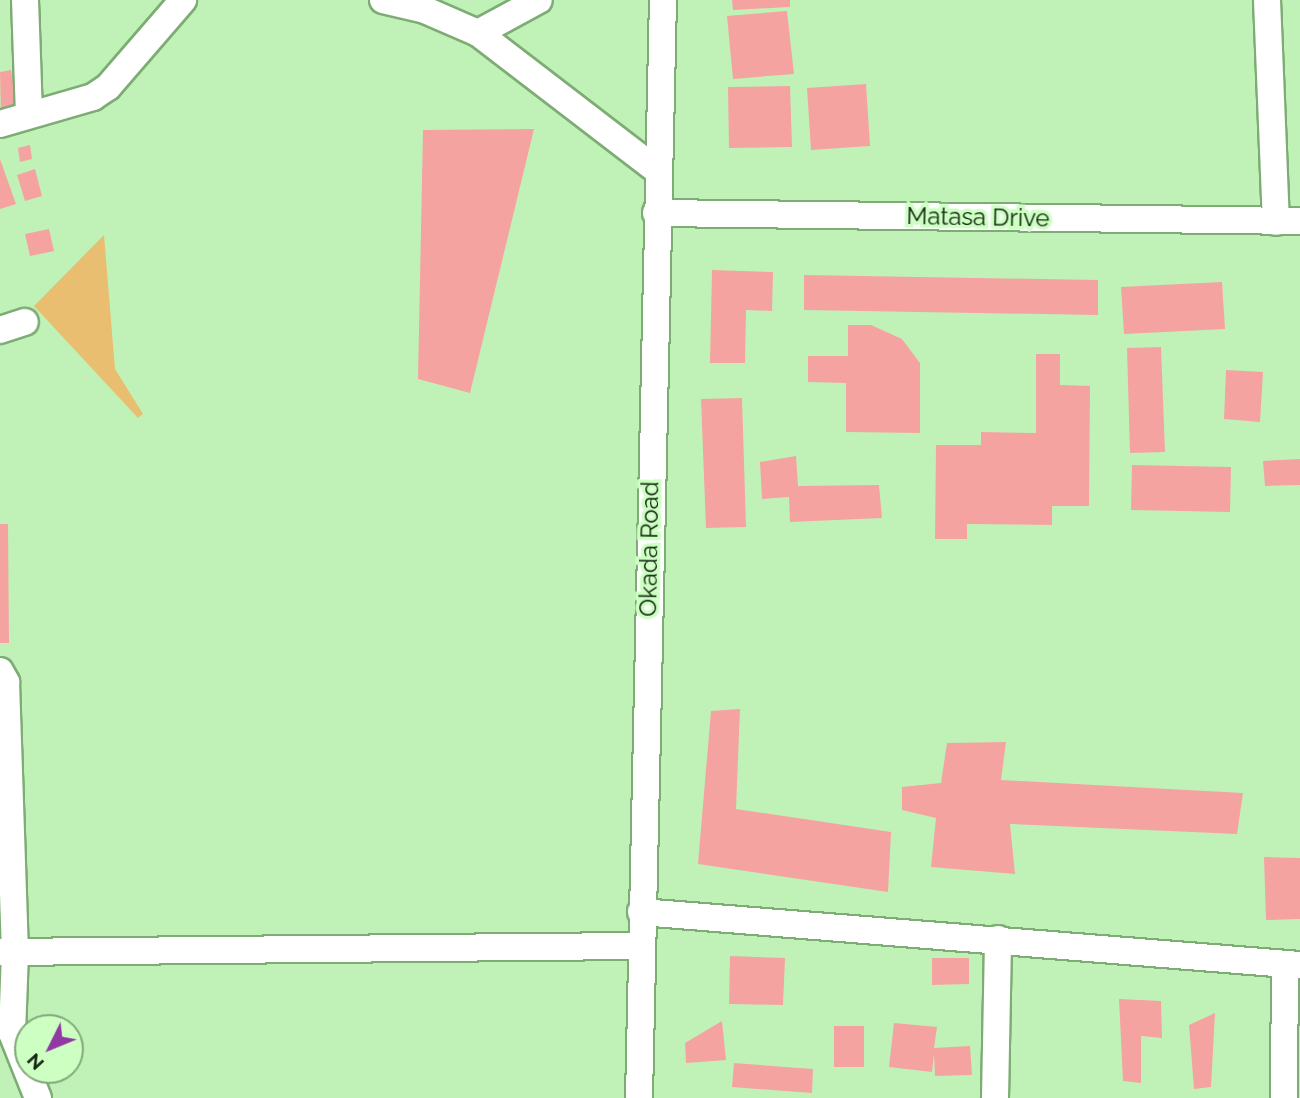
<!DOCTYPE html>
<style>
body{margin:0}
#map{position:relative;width:1300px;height:1098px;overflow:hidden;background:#c0f2b7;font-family:Raleway,sans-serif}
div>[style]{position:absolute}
.green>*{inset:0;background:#e9be70}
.building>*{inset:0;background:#f5a3a1}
.roads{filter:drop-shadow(2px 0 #7dac74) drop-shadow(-2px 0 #7dac74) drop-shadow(0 2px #7dac74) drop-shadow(0 -2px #7dac74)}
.minor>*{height:26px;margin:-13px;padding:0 13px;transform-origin:13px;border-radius:13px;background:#fff}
span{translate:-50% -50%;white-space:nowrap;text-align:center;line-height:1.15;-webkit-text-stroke:7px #cdffc3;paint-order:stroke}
.street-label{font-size:24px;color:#132610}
.north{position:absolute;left:14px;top:1014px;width:70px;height:70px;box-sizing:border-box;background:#cdffc3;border:2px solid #83a87b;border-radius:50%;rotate:227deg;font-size:19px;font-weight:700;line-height:28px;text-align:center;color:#132610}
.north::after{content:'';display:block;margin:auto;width:24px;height:32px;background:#9138a3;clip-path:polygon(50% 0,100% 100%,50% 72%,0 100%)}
</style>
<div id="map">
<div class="green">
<div style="clip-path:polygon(104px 235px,115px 369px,143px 414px,138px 418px,34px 306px)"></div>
</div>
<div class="building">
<div style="clip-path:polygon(732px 0,790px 0,790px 7px,733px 10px)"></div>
<div style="clip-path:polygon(787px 11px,794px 74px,733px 79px,727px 16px)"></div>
<div style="clip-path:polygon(11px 70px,19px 112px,1px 114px,0 72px)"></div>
<div style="clip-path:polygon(866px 84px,870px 146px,811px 150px,807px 88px)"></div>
<div style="clip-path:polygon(790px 86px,792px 147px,729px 148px,728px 87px)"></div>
<div style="clip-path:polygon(534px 129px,470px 393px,418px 379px,423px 130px)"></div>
<div style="clip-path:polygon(30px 145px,32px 159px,20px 162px,18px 148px)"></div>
<div style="clip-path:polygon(0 159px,16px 204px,0 209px)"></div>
<div style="clip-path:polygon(35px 169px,42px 196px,25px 201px,17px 175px)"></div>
<div style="clip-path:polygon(49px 229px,54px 251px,30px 256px,25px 234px)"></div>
<div style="clip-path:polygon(712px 270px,773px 272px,772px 311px,746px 310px,745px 363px,710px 363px)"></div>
<div style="clip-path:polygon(804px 275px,1098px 280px,1098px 315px,804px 310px)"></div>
<div style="clip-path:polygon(1222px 282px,1225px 329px,1124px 334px,1121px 287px)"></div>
<div style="clip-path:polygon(848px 325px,871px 325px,902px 339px,920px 363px,920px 433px,846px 432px,846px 383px,808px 382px,808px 356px,848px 356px)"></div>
<div style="clip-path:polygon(1161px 347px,1165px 452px,1130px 453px,1127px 348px)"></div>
<div style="clip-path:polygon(1036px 354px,1060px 354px,1060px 385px,1090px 386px,1089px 506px,1052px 506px,1052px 525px,967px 524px,967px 539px,935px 539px,936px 445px,981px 445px,981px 432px,1036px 433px)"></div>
<div style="clip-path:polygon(1226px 370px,1263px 372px,1260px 422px,1224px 419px)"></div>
<div style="clip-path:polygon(742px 398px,746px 527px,706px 528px,701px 399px)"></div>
<div style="clip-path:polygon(796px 456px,798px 486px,879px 485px,882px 518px,790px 522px,789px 497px,762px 499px,760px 462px)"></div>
<div style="clip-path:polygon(1300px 459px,1300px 485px,1265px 486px,1263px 461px)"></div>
<div style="clip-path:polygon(1132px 465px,1231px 467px,1230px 512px,1131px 510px)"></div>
<div style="clip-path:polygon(0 524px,8px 524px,9px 643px,0 643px)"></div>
<div style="clip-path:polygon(740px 709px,736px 809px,891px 832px,888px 892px,698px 864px,711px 711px)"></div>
<div style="clip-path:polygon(1006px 742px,1001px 780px,1243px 793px,1237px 834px,1010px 824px,1015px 874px,931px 867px,936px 818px,902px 810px,902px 787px,941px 783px,947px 743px)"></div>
<div style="clip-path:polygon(1264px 857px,1300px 858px,1300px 919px,1266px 920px)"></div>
<div style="clip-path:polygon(730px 956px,785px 958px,783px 1005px,729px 1004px)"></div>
<div style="clip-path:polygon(932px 958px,969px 958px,969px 984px,932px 985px)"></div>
<div style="clip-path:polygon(1119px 999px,1161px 1001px,1162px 1038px,1141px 1036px,1141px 1083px,1123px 1081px)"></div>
<div style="clip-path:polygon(1215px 1013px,1211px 1087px,1194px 1089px,1189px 1025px)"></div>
<div style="clip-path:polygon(722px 1021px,726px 1060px,686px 1063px,685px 1043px)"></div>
<div style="clip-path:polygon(894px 1023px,937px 1027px,934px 1048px,970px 1046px,972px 1075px,935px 1076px,934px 1054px,932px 1072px,889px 1067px)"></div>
<div style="clip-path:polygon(834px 1026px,864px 1026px,864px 1067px,834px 1067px)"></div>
<div style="clip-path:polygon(734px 1063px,813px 1069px,812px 1093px,732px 1087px)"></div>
</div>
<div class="roads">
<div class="minor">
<div style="left:25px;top:0;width:115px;rotate:88deg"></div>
<div style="left:383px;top:0;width:43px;rotate:13.4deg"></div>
<div style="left:425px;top:10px;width:58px;rotate:23.5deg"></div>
<div style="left:478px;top:33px;width:228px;rotate:37.5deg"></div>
<div style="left:1267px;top:0;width:222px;rotate:87.7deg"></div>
<div style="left:478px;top:33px;width:69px;rotate:-28.4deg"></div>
<div style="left:0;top:124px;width:97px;rotate:-16.2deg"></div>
<div style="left:93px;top:97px;width:18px;rotate:-34deg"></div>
<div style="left:108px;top:87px;width:115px;rotate:-49.2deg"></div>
<div style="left:656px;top:213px;width:644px;rotate:0.71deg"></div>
<div style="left:0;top:330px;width:26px;rotate:-18deg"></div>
<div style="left:0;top:671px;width:13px;rotate:61deg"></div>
<div style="left:6px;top:682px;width:270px;rotate:88.1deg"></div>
<div style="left:15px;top:952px;width:81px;rotate:92.1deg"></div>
<div style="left:12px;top:1033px;width:70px;rotate:68.2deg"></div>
<div style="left:641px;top:912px;width:661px;rotate:4.6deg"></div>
<div style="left:0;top:952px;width:641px;rotate:-0.54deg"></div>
<div style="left:639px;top:1098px;width:1098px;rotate:-88.75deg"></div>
<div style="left:995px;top:1098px;width:159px;rotate:-88.9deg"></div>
<div style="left:1284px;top:1098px;width:134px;rotate:-89.6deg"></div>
</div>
</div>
<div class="street-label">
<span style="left:978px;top:217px;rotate:1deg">Matasa Drive</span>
<span style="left:649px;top:549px;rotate:-89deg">Okada Road</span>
</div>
<div class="north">N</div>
</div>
